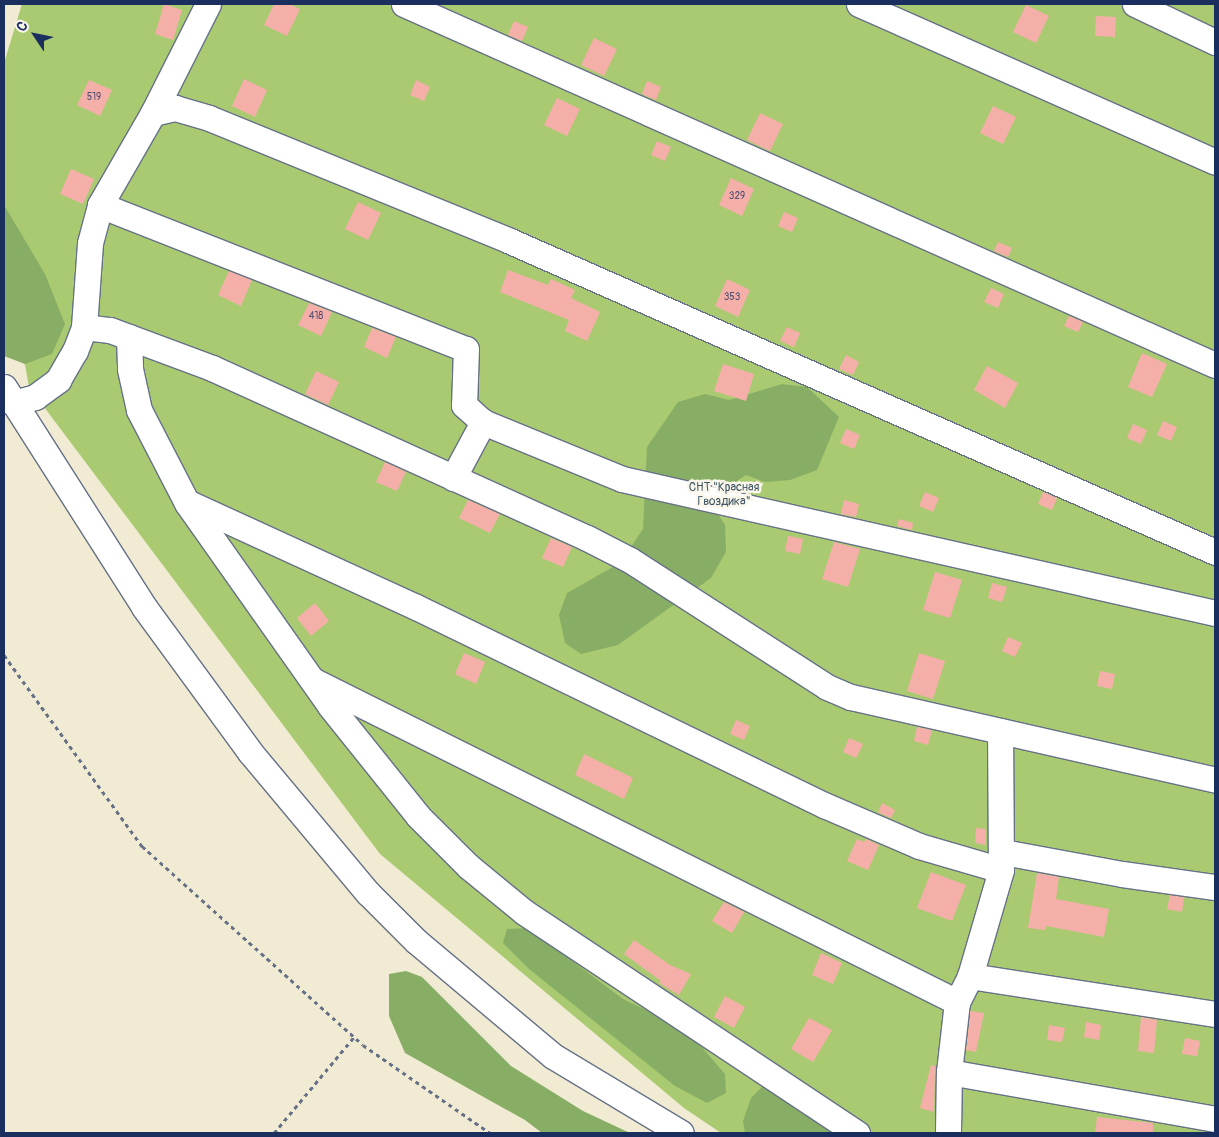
<!DOCTYPE html>
<meta charset="utf-8">
<style>
body{margin:0}
#map{position:relative;width:1219px;height:1137px;overflow:hidden;background:#f0ebd2;font-family:Pangolin,sans-serif}
div>[style]{position:absolute}
.green>*{inset:0;background:#aaca72}
.forest>*{inset:0;background:#87ae64}
.building>*{inset:0;background:#f5afa9}
.path>*{height:3px;margin-top:-1.5px;transform-origin:0;background:repeating-linear-gradient(90deg,#667187 0 4px,transparent 0 8px)}
.roads{filter:drop-shadow(1px 0 #667187) drop-shadow(-1px 0 #667187) drop-shadow(0 1px #667187) drop-shadow(0 -1px #667187)}
.minor>*{height:25px;margin:-12.5px;padding:0 12.5px;transform-origin:12.5px;border-radius:12.5px;background:#fff}
span{translate:-50% -50%;white-space:nowrap;text-align:center;line-height:1.15;-webkit-text-stroke:5px #fbf7ec;paint-order:stroke}
.number-label{font-size:10px;color:#524f71}
.number-label span{-webkit-text-stroke-width:0}
.park-label{font-size:12px;color:#3f5663}
.frame{position:absolute;inset:0;border:5px solid #1b2f5e;pointer-events:none}
.north{position:absolute;left:10px;top:10px;width:50px;height:50px;-webkit-text-stroke:4px #fbf7ec;paint-order:stroke;rotate:304deg;font-size:14px;font-weight:700;line-height:20px;text-align:center;color:#1b2f5e}
.north::after{content:'';display:block;margin:auto;width:18px;height:22px;background:#1b2f5e;clip-path:polygon(50% 0,100% 100%,50% 72%,0 100%)}
</style>
<div id="map">
<div class="green">
<div style="clip-path:polygon(22px 4px,1215px 4px,1215px 1133px,721px 1133px,684px 1108px,380px 854px,29px 387px,4px 249px,4px 63px)"></div>
</div>
<div class="forest">
<div style="clip-path:polygon(4px 205px,45px 274px,65px 324px,52px 354px,25px 364px,4px 356px)"></div>
<div style="clip-path:polygon(782px 384px,807px 387px,839px 417px,817px 470px,790px 480px,765px 482px,746px 475px,723px 490px,718px 514px,725px 525px,726px 552px,711px 578px,618px 645px,581px 654px,565px 643px,559px 615px,567px 593px,620px 563px,643px 529px,647px 447px,678px 402px,705px 394px,729px 400px)"></div>
<div style="clip-path:polygon(528px 928px,623px 999px,665px 1019px,700px 1045px,725px 1074px,726px 1093px,707px 1103px,675px 1086px,529px 969px,503px 943px,507px 929px)"></div>
<div style="clip-path:polygon(406px 971px,422px 977px,511px 1066px,583px 1111px,630px 1133px,542px 1133px,525px 1120px,405px 1053px,389px 1016px,389px 974px)"></div>
<div style="clip-path:polygon(762px 1087px,809px 1112px,833px 1133px,745px 1133px,743px 1121px,751px 1098px)"></div>
</div>
<div class="building">
<div style="clip-path:polygon(164px 4px,182px 10px,173px 40px,155px 34px)"></div>
<div style="clip-path:polygon(274px 4px,289px 4px,300px 9px,287px 36px,264px 25px)"></div>
<div style="clip-path:polygon(1026px 5px,1049px 16px,1036px 43px,1013px 32px)"></div>
<div style="clip-path:polygon(1096px 16px,1116px 17px,1115px 37px,1095px 36px)"></div>
<div style="clip-path:polygon(514px 21px,528px 27px,522px 41px,508px 35px)"></div>
<div style="clip-path:polygon(594px 38px,617px 49px,604px 76px,581px 65px)"></div>
<div style="clip-path:polygon(244px 79px,267px 90px,255px 117px,232px 106px)"></div>
<div style="clip-path:polygon(89px 80px,112px 90px,100px 116px,77px 105px)"></div>
<div style="clip-path:polygon(416px 80px,430px 87px,424px 101px,410px 95px)"></div>
<div style="clip-path:polygon(647px 81px,661px 87px,656px 100px,642px 94px)"></div>
<div style="clip-path:polygon(557px 98px,580px 109px,567px 136px,544px 125px)"></div>
<div style="clip-path:polygon(993px 106px,1016px 117px,1003px 144px,980px 133px)"></div>
<div style="clip-path:polygon(760px 113px,783px 124px,770px 151px,747px 140px)"></div>
<div style="clip-path:polygon(657px 141px,671px 147px,665px 161px,651px 155px)"></div>
<div style="clip-path:polygon(71px 169px,94px 179px,83px 204px,60px 194px)"></div>
<div style="clip-path:polygon(731px 178px,754px 189px,742px 216px,719px 205px)"></div>
<div style="clip-path:polygon(358px 202px,381px 213px,368px 240px,345px 229px)"></div>
<div style="clip-path:polygon(784px 212px,798px 218px,792px 232px,778px 226px)"></div>
<div style="clip-path:polygon(998px 242px,1012px 248px,1008px 257px,994px 251px)"></div>
<div style="clip-path:polygon(508px 270px,548px 285px,551px 279px,575px 290px,571px 298px,600px 312px,587px 341px,565px 331px,569px 320px,500px 292px)"></div>
<div style="clip-path:polygon(229px 271px,252px 280px,241px 306px,218px 295px)"></div>
<div style="clip-path:polygon(727px 279px,750px 290px,738px 317px,715px 306px)"></div>
<div style="clip-path:polygon(991px 288px,1004px 294px,998px 308px,984px 302px)"></div>
<div style="clip-path:polygon(309px 303px,332px 312px,321px 336px,298px 325px)"></div>
<div style="clip-path:polygon(1069px 316px,1083px 322px,1078px 332px,1064px 326px)"></div>
<div style="clip-path:polygon(787px 327px,800px 333px,794px 347px,780px 341px)"></div>
<div style="clip-path:polygon(372px 328px,396px 337px,387px 358px,364px 347px)"></div>
<div style="clip-path:polygon(1142px 353px,1167px 364px,1152px 397px,1128px 387px)"></div>
<div style="clip-path:polygon(846px 355px,859px 362px,853px 375px,839px 369px)"></div>
<div style="clip-path:polygon(723px 364px,754px 374px,746px 401px,714px 391px)"></div>
<div style="clip-path:polygon(987px 366px,1018px 383px,1005px 408px,974px 390px)"></div>
<div style="clip-path:polygon(316px 371px,339px 382px,328px 405px,305px 394px)"></div>
<div style="clip-path:polygon(1163px 421px,1177px 427px,1171px 441px,1157px 435px)"></div>
<div style="clip-path:polygon(1133px 424px,1147px 430px,1141px 444px,1127px 438px)"></div>
<div style="clip-path:polygon(846px 429px,860px 435px,854px 449px,840px 443px)"></div>
<div style="clip-path:polygon(385px 462px,406px 472px,397px 491px,376px 482px)"></div>
<div style="clip-path:polygon(925px 492px,939px 498px,933px 512px,919px 506px)"></div>
<div style="clip-path:polygon(1043px 492px,1057px 498px,1052px 510px,1038px 504px)"></div>
<div style="clip-path:polygon(468px 500px,500px 514px,490px 533px,459px 518px)"></div>
<div style="clip-path:polygon(844px 500px,859px 504px,856px 517px,841px 514px)"></div>
<div style="clip-path:polygon(899px 519px,913px 523px,912px 530px,897px 526px)"></div>
<div style="clip-path:polygon(788px 536px,803px 539px,800px 554px,785px 551px)"></div>
<div style="clip-path:polygon(551px 538px,572px 547px,563px 567px,542px 558px)"></div>
<div style="clip-path:polygon(834px 542px,860px 549px,848px 587px,822px 579px)"></div>
<div style="clip-path:polygon(935px 572px,962px 580px,950px 618px,923px 610px)"></div>
<div style="clip-path:polygon(992px 583px,1007px 587px,1002px 602px,988px 598px)"></div>
<div style="clip-path:polygon(315px 603px,329px 621px,311px 636px,297px 618px)"></div>
<div style="clip-path:polygon(1008px 637px,1022px 643px,1015px 657px,1002px 651px)"></div>
<div style="clip-path:polygon(464px 653px,485px 662px,476px 684px,455px 674px)"></div>
<div style="clip-path:polygon(919px 653px,945px 661px,933px 699px,907px 691px)"></div>
<div style="clip-path:polygon(1100px 671px,1115px 674px,1112px 689px,1097px 686px)"></div>
<div style="clip-path:polygon(736px 720px,750px 726px,744px 740px,730px 734px)"></div>
<div style="clip-path:polygon(917px 727px,932px 730px,928px 745px,914px 741px)"></div>
<div style="clip-path:polygon(849px 738px,863px 744px,856px 758px,843px 752px)"></div>
<div style="clip-path:polygon(584px 754px,633px 778px,624px 799px,575px 775px)"></div>
<div style="clip-path:polygon(882px 803px,895px 810px,891px 818px,878px 812px)"></div>
<div style="clip-path:polygon(976px 828px,986px 829px,986px 845px,975px 843px)"></div>
<div style="clip-path:polygon(857px 839px,864px 842px,866px 839px,879px 845px,868px 870px,847px 861px)"></div>
<div style="clip-path:polygon(931px 872px,966px 885px,952px 921px,917px 908px)"></div>
<div style="clip-path:polygon(1037px 873px,1059px 877px,1056px 899px,1109px 909px,1104px 937px,1046px 926px,1045px 930px,1028px 928px)"></div>
<div style="clip-path:polygon(1170px 895px,1184px 897px,1182px 912px,1167px 909px)"></div>
<div style="clip-path:polygon(724px 902px,744px 912px,732px 933px,712px 921px)"></div>
<div style="clip-path:polygon(634px 940px,670px 965px,691px 974px,679px 995px,659px 983px,661px 981px,624px 954px)"></div>
<div style="clip-path:polygon(821px 953px,842px 963px,833px 984px,812px 975px)"></div>
<div style="clip-path:polygon(725px 996px,745px 1007px,734px 1028px,714px 1017px)"></div>
<div style="clip-path:polygon(970px 1011px,984px 1013px,976px 1052px,966px 1050px)"></div>
<div style="clip-path:polygon(1141px 1017px,1157px 1020px,1154px 1053px,1138px 1051px)"></div>
<div style="clip-path:polygon(809px 1018px,832px 1030px,813px 1062px,791px 1049px)"></div>
<div style="clip-path:polygon(1086px 1022px,1101px 1025px,1099px 1040px,1084px 1037px)"></div>
<div style="clip-path:polygon(1049px 1025px,1065px 1028px,1062px 1042px,1047px 1040px)"></div>
<div style="clip-path:polygon(1185px 1038px,1200px 1041px,1197px 1056px,1182px 1054px)"></div>
<div style="clip-path:polygon(931px 1065px,935px 1066px,934px 1112px,920px 1108px)"></div>
<div style="clip-path:polygon(1097px 1117px,1153px 1123px,1153px 1133px,1095px 1133px)"></div>
</div>
<div class="path">
<div style="left:4px;top:655px;width:236px;rotate:54.2deg"></div>
<div style="left:142px;top:846px;width:297px;rotate:42deg"></div>
<div style="left:363px;top:1045px;width:155px;rotate:34.7deg"></div>
<div style="left:274px;top:1133px;width:125px;rotate:-50.2deg"></div>
</div>
<div class="roads">
<div class="minor">
<div style="left:404px;top:4px;width:888px;rotate:24deg"></div>
<div style="left:859px;top:4px;width:389px;rotate:23.9deg"></div>
<div style="left:1135px;top:4px;width:89px;rotate:25.4deg"></div>
<div style="left:153px;top:113px;width:23px;rotate:-13deg"></div>
<div style="left:175px;top:108px;width:35px;rotate:16deg"></div>
<div style="left:209px;top:118px;width:325px;rotate:22.2deg"></div>
<div style="left:510px;top:241px;width:771px;rotate:23.8deg"></div>
<div style="left:100px;top:205px;width:393px;rotate:21.5deg"></div>
<div style="left:466px;top:349px;width:56px;rotate:92deg"></div>
<div style="left:464px;top:405px;width:25px;rotate:42deg"></div>
<div style="left:483px;top:422px;width:150px;rotate:22.3deg"></div>
<div style="left:622px;top:479px;width:608px;rotate:12.73deg"></div>
<div style="left:84px;top:327px;width:26px;rotate:7deg"></div>
<div style="left:110px;top:330px;width:109px;rotate:20.4deg"></div>
<div style="left:212px;top:368px;width:412px;rotate:24.4deg"></div>
<div style="left:587px;top:538px;width:48px;rotate:27.1deg"></div>
<div style="left:630px;top:560px;width:234px;rotate:32.8deg"></div>
<div style="left:827px;top:687px;width:26px;rotate:23deg"></div>
<div style="left:851px;top:697px;width:373px;rotate:12.8deg"></div>
<div style="left:129px;top:337px;width:32px;rotate:88deg"></div>
<div style="left:130px;top:369px;width:42px;rotate:77.6deg"></div>
<div style="left:139px;top:410px;width:105px;rotate:62.7deg"></div>
<div style="left:187px;top:503px;width:248px;rotate:54.8deg"></div>
<div style="left:330px;top:706px;width:141px;rotate:51.3deg"></div>
<div style="left:418px;top:816px;width:71px;rotate:45deg"></div>
<div style="left:468px;top:866px;width:72px;rotate:39.4deg"></div>
<div style="left:524px;top:912px;width:400px;rotate:33.6deg"></div>
<div style="left:4px;top:387px;width:261px;rotate:57.5deg"></div>
<div style="left:144px;top:607px;width:180px;rotate:53.8deg"></div>
<div style="left:250px;top:752px;width:184px;rotate:50.1deg"></div>
<div style="left:368px;top:893px;width:68px;rotate:45deg"></div>
<div style="left:416px;top:941px;width:179px;rotate:40deg"></div>
<div style="left:553px;top:1056px;width:149px;rotate:31deg"></div>
<div style="left:13px;top:403px;width:23px;rotate:-15deg"></div>
<div style="left:35px;top:397px;width:29px;rotate:-36deg"></div>
<div style="left:58px;top:380px;width:34px;rotate:-60deg"></div>
<div style="left:75px;top:351px;width:26px;rotate:-69deg"></div>
<div style="left:84px;top:327px;width:84px;rotate:-85.9deg"></div>
<div style="left:90px;top:243px;width:39px;rotate:-75deg"></div>
<div style="left:100px;top:205px;width:106px;rotate:-60.1deg"></div>
<div style="left:153px;top:113px;width:122px;rotate:-63.2deg"></div>
<div style="left:453px;top:478px;width:64px;rotate:-61.8deg"></div>
<div style="left:189px;top:503px;width:250px;rotate:24.6deg"></div>
<div style="left:416px;top:607px;width:454px;rotate:25.9deg"></div>
<div style="left:824px;top:805px;width:103px;rotate:23.3deg"></div>
<div style="left:919px;top:846px;width:85px;rotate:16.3deg"></div>
<div style="left:314px;top:681px;width:719px;rotate:26.53deg"></div>
<div style="left:1003px;top:852px;width:121px;rotate:10.5deg"></div>
<div style="left:1122px;top:874px;width:94px;rotate:8deg"></div>
<div style="left:970px;top:976px;width:248px;rotate:8.8deg"></div>
<div style="left:949px;top:1072px;width:270px;rotate:10deg"></div>
<div style="left:948px;top:1133px;width:61px;rotate:-89.1deg"></div>
<div style="left:949px;top:1072px;width:70px;rotate:-83.5deg"></div>
<div style="left:957px;top:1002px;width:29px;rotate:-63deg"></div>
<div style="left:970px;top:976px;width:110px;rotate:-73.7deg"></div>
<div style="left:1001px;top:870px;width:139px;rotate:-90.4deg"></div>
</div>
</div>
<div class="number-label">
<span style="left:94px;top:98px">519</span>
<span style="left:737px;top:197px">329</span>
<span style="left:732px;top:298px">353</span>
<span style="left:316px;top:317px">418</span>
</div>
<div class="park-label">
<span style="left:724px;top:495px">СНТ "Красная<br>Гвоздика"</span>
</div>
<div class="frame"></div>
<div class="north">С</div>
</div>
